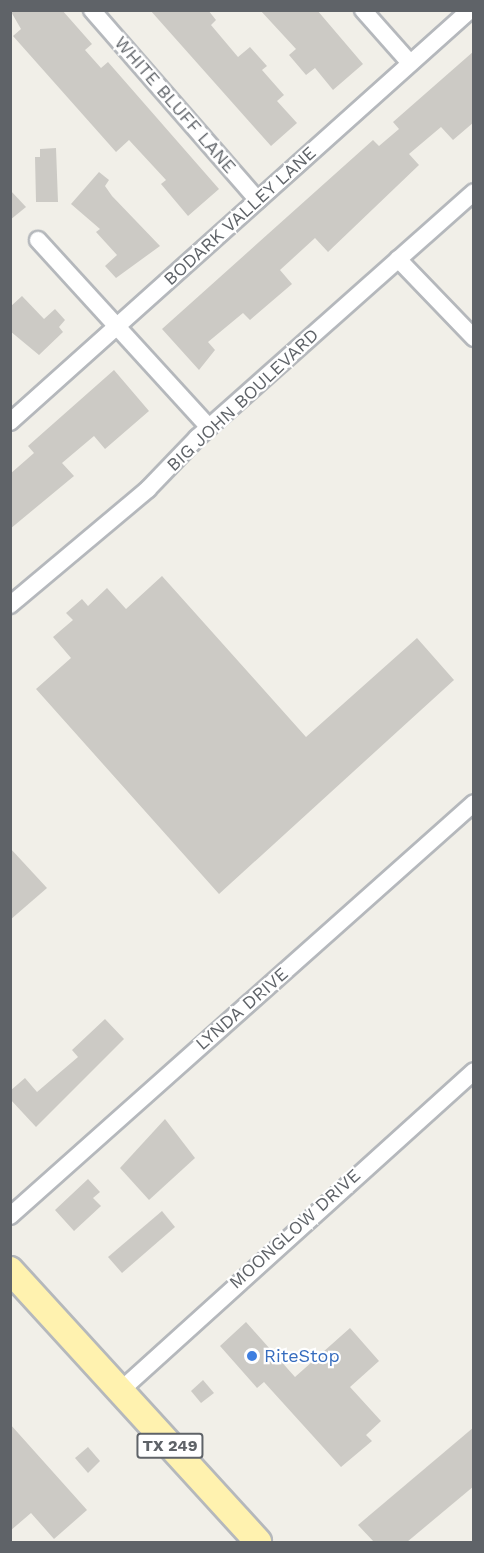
<!DOCTYPE html>
<style>
body{margin:0}
#map{position:relative;width:484px;height:1553px;overflow:hidden;background:#f1efe8;font-family:"Work Sans",sans-serif}
div>[style]{position:absolute}
.building>*{inset:0;background:#cccac5}
.roads{filter:drop-shadow(2px 0 #b5b8bc) drop-shadow(-2px 0 #b5b8bc) drop-shadow(0 2px #b5b8bc) drop-shadow(0 -2px #b5b8bc)}
.street>*{height:16px;margin:-8px;padding:0 8px;transform-origin:8px;border-radius:8px;background:#fff}
.primary>*{height:26px;margin:-13px;padding:0 13px;transform-origin:13px;border-radius:13px;background:#fff2af}
.dots>*{width:16px;height:16px;translate:-50% -50%;box-sizing:border-box;border:3px solid #fff;border-radius:50%}
span{translate:-50% -50%;white-space:nowrap;text-align:center;line-height:1.15;-webkit-text-stroke:4.5px #fff;paint-order:stroke}
.shield-label span{padding:2px 4px;background:#fff;border:2px solid;border-radius:4px;-webkit-text-stroke-width:0}
.shield-label{font-size:16px;color:#5f6368;font-weight:700}
.street-label{font-size:18px;color:#5f6368}
.shop-label{font-size:18px;color:#366cbe}
.left{translate:0 -50%;text-align:left}
.frame{position:absolute;inset:0;border:12px solid #5f6368;pointer-events:none}
</style>
<div id="map">
<div class="building">
<div style="clip-path:polygon(10px 10px,62px 10px,92px 44px,85px 50px,101px 68px,108px 62px,219px 189px,188px 216px,161px 184px,166px 180px,129px 140px,116px 152px,13px 36px,21px 29px)"></div>
<div style="clip-path:polygon(150px 10px,208px 10px,216px 20px,211px 25px,238px 57px,250px 47px,267px 66px,262px 70px,284px 95px,277px 101px,297px 123px,271px 146px)"></div>
<div style="clip-path:polygon(260px 10px,317px 10px,363px 64px,333px 90px,315px 68px,306px 75px,289px 55px,296px 49px)"></div>
<div style="clip-path:polygon(474px 51px,474px 122px,453px 140px,441px 127px,409px 154px,419px 165px,328px 252px,315px 238px,280px 270px,292px 284px,250px 320px,243px 313px,208px 342px,215px 350px,199px 370px,162px 329px,373px 140px,379px 146px,399px 129px,393px 122px)"></div>
<div style="clip-path:polygon(56px 148px,58px 202px,36px 202px,35px 157px,40px 157px,40px 149px)"></div>
<div style="clip-path:polygon(99px 172px,109px 180px,105px 186px,112px 196px,160px 246px,116px 278px,105px 266px,117px 255px,96px 232px,100px 229px,71px 204px)"></div>
<div style="clip-path:polygon(10px 190px,26px 207px,10px 220px)"></div>
<div style="clip-path:polygon(22px 296px,44px 319px,55px 309px,65px 320px,59px 327px,63px 332px,39px 355px,10px 331px,10px 307px)"></div>
<div style="clip-path:polygon(114px 370px,149px 411px,105px 449px,94px 436px,62px 463px,74px 476px,10px 529px,10px 474px,34px 453px,28px 446px)"></div>
<div style="clip-path:polygon(162px 576px,306px 737px,417px 638px,454px 680px,219px 894px,36px 689px,71px 658px,53px 637px,73px 620px,66px 613px,82px 599px,88px 606px,107px 588px,126px 609px)"></div>
<div style="clip-path:polygon(10px 848px,47px 888px,10px 920px)"></div>
<div style="clip-path:polygon(105px 1019px,124px 1039px,36px 1127px,10px 1099px,10px 1091px,25px 1078px,37px 1092px,78px 1057px,72px 1050px)"></div>
<div style="clip-path:polygon(165px 1119px,195px 1158px,149px 1200px,120px 1168px)"></div>
<div style="clip-path:polygon(88px 1179px,100px 1192px,93px 1198px,101px 1206px,74px 1231px,55px 1210px)"></div>
<div style="clip-path:polygon(162px 1211px,175px 1227px,122px 1273px,108px 1257px)"></div>
<div style="clip-path:polygon(246px 1322px,295px 1377px,350px 1328px,379px 1361px,350px 1387px,381px 1421px,366px 1435px,372px 1441px,341px 1467px,264px 1382px,257px 1388px,220px 1346px)"></div>
<div style="clip-path:polygon(203px 1380px,214px 1393px,201px 1403px,191px 1391px)"></div>
<div style="clip-path:polygon(10px 1424px,87px 1510px,54px 1539px,31px 1513px,10px 1531px)"></div>
<div style="clip-path:polygon(474px 1427px,474px 1486px,407px 1542px,374px 1542px,358px 1525px)"></div>
<div style="clip-path:polygon(88px 1447px,100px 1461px,88px 1473px,75px 1458px)"></div>
</div>
<div class="roads">
<div class="street">
<div style="left:92px;top:10px;width:252px;rotate:48.9deg"></div>
<div style="left:363px;top:10px;width:71px;rotate:48.4deg"></div>
<div style="left:38px;top:240px;width:253px;rotate:47.6deg"></div>
<div style="left:398px;top:259px;width:110px;rotate:46.1deg"></div>
<div style="left:10px;top:422px;width:618px;rotate:-41.85deg"></div>
<div style="left:10px;top:605px;width:180px;rotate:-40deg"></div>
<div style="left:148px;top:489px;width:71px;rotate:-46.1deg"></div>
<div style="left:197px;top:438px;width:370px;rotate:-41.6deg"></div>
<div style="left:10px;top:1216px;width:621px;rotate:-41.67deg"></div>
<div style="left:120px;top:1391px;width:477px;rotate:-42.1deg"></div>
</div>
<div class="primary">
<div style="left:10px;top:1270px;width:368px;rotate:47.6deg"></div>
</div>
</div>
<div class="dots">
<div style="left:252px;top:1356px;background:#3f7fe0"></div>
</div>
<div class="shield-label">
<span style="left:170px;top:1446px">TX 249</span>
</div>
<div class="street-label">
<span style="left:175px;top:105px;rotate:49deg">WHITE BLUFF LANE</span>
<span style="left:240px;top:216px;rotate:-42deg">BODARK VALLEY LANE</span>
<span style="left:243px;top:400px;rotate:-43deg">BIG JOHN BOULEVARD</span>
<span style="left:242px;top:1009px;rotate:-41deg">LYNDA DRIVE</span>
<span style="left:295px;top:1229px;rotate:-42deg">MOONGLOW DRIVE</span>
</div>
<div class="shop-label">
<span class="left" style="left:264px;top:1356px">RiteStop</span>
</div>
<div class="frame"></div>
</div>
